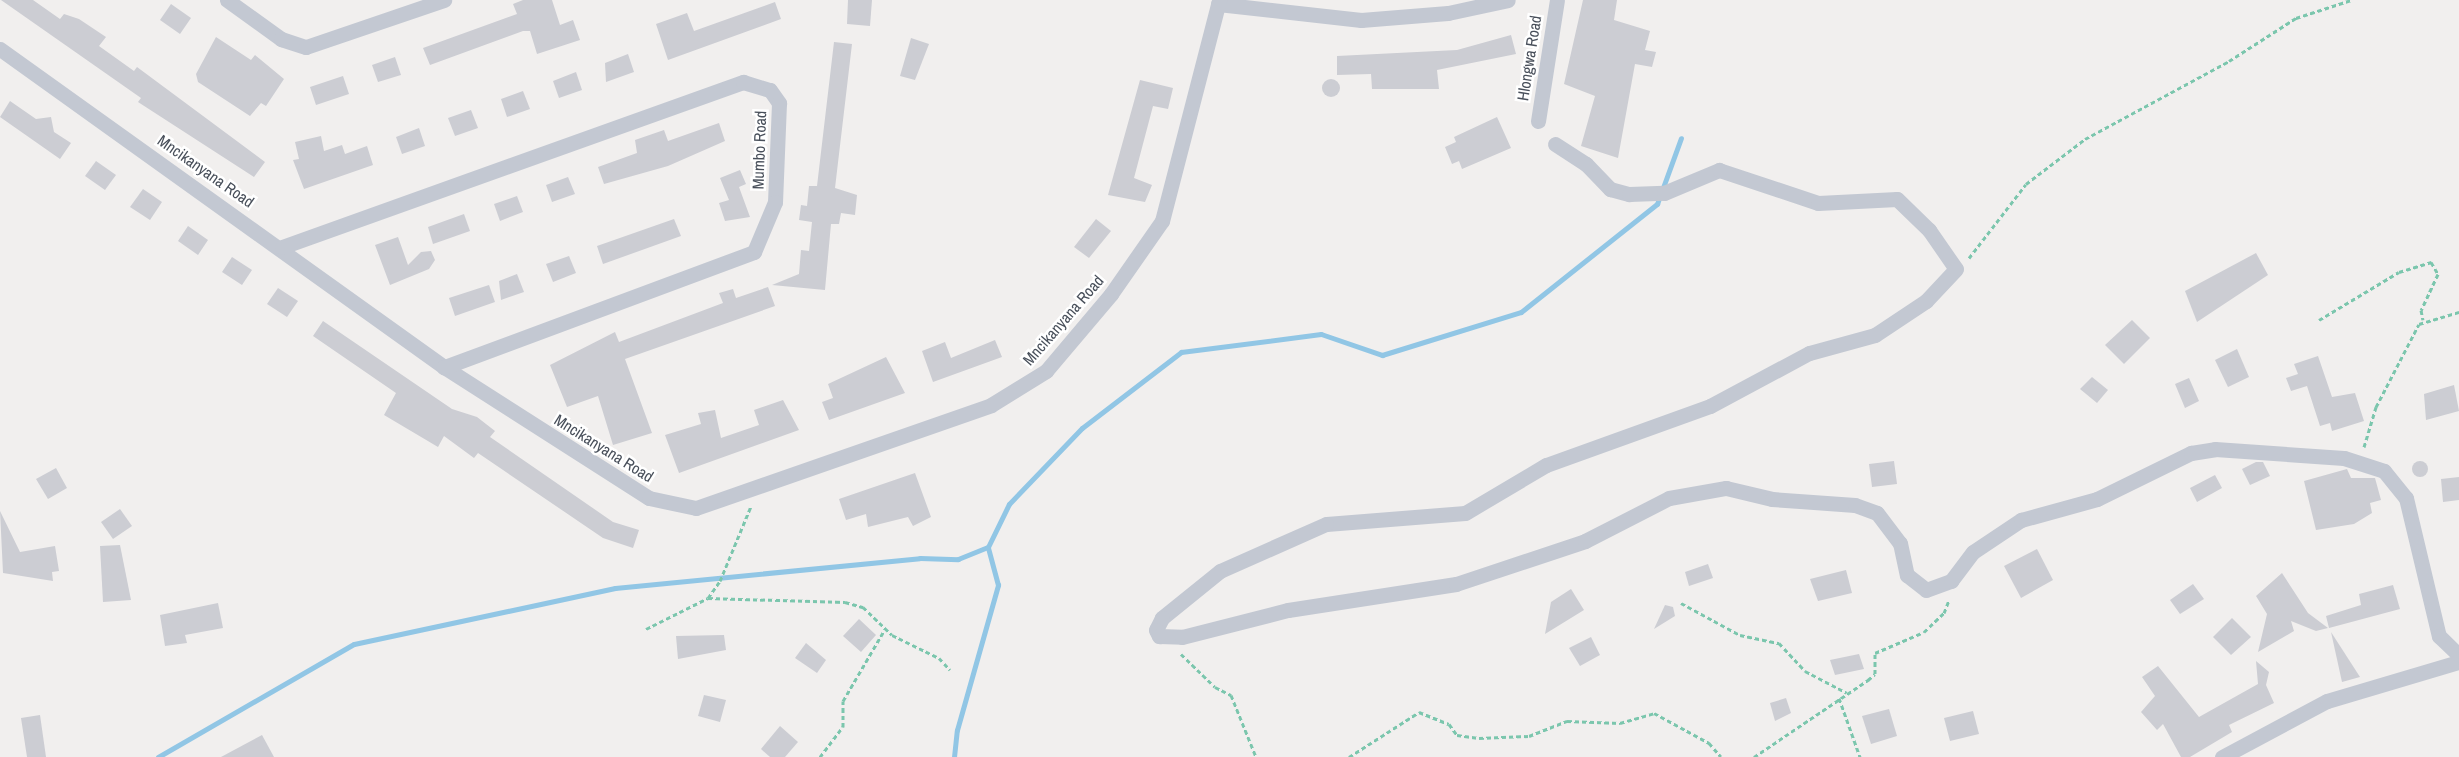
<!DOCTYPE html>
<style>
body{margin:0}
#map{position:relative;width:2459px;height:757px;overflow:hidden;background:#f1efee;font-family:"Archivo Narrow",sans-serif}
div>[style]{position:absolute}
.stream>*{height:5px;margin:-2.5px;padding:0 2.5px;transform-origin:2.5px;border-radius:2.5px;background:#91c6e5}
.building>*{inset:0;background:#cccdd3}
.round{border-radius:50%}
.path>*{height:3px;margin-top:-1.5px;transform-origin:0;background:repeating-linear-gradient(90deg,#7bc6ad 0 4.5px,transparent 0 7.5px)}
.street>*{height:15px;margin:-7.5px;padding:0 7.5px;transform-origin:7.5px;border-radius:7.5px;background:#c3c8d2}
span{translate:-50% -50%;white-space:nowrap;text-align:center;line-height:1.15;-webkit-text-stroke:5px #fff;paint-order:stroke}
.street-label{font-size:16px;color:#484f5a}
</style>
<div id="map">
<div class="stream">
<div style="left:158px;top:757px;width:226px;rotate:-30deg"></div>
<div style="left:354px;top:644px;width:267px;rotate:-12.1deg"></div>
<div style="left:615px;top:588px;width:306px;rotate:-5.6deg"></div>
<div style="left:920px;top:558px;width:38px;rotate:2deg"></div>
<div style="left:958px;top:559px;width:32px;rotate:-22deg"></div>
<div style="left:988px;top:547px;width:48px;rotate:-64deg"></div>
<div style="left:1009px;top:504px;width:105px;rotate:-46.2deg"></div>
<div style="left:1082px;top:428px;width:125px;rotate:-37.5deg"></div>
<div style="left:1181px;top:352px;width:141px;rotate:-7.3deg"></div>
<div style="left:1321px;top:334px;width:65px;rotate:19deg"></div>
<div style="left:1382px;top:355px;width:145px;rotate:-17.2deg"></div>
<div style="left:1521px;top:312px;width:174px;rotate:-38.5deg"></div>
<div style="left:1657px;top:204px;width:70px;rotate:-70deg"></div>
<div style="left:954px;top:757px;width:27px;rotate:-84deg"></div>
<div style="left:957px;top:730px;width:151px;rotate:-74.2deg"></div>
<div style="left:998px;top:585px;width:39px;rotate:-105deg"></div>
</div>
<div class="building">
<div style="clip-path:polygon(1px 0,33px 0,60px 19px,64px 14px,79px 19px,106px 37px,99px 46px,134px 71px,137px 67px,265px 162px,254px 177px,138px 102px,141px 98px)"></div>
<div style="clip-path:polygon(523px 0,552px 0,560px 25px,573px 20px,580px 40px,537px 54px,530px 31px,523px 31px,430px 65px,423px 48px,517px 14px,513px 4px)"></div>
<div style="clip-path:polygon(848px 0,872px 0,870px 26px,847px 24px)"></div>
<div style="clip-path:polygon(1583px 0,1617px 0,1614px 20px,1650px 31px,1645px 50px,1656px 52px,1652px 67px,1635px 64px,1618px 158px,1581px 146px,1595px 96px,1564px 84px)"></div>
<div style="clip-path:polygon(775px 2px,781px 19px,668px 60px,656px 24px,687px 13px,694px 31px)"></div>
<div style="clip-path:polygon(171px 4px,191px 18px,180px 34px,160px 20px)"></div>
<div style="clip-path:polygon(1511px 35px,1516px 54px,1437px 70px,1439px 89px,1372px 89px,1371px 74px,1337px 75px,1337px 56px,1457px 50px)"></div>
<div style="clip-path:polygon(216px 37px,251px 60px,255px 55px,284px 79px,266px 106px,261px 103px,250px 116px,198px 82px,196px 74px)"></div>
<div style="clip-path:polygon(911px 38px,929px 44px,915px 80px,900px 76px)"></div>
<div style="clip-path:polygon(834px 42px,852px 44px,835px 188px,857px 195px,855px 215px,841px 213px,839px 224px,831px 224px,825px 290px,772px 285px,799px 274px,801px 250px,809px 251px,812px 222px,799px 220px,801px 205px,807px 206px,809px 186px,817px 186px)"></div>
<div style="clip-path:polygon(628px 54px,634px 72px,606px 82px,605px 63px)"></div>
<div style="clip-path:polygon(395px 57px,401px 75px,378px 82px,372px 65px)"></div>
<div style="clip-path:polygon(576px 72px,582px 90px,559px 98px,553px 81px)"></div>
<div style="clip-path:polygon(343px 76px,349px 94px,316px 105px,310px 87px)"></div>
<div class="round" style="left:1322px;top:79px;width:18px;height:18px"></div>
<div style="clip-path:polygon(1140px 80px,1173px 88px,1168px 109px,1153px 106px,1134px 178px,1152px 185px,1145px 202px,1108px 195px)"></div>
<div style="clip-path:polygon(523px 91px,530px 109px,507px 117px,501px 99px)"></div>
<div style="clip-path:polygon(10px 101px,36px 119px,51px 117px,54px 132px,71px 143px,60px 159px,0 117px)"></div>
<div style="clip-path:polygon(471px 110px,478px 128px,455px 136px,448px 118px)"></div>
<div style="clip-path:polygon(1497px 117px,1511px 148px,1462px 169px,1459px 161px,1452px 164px,1445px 147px,1456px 142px,1454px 137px)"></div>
<div style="clip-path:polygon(719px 123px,725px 141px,668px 166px,604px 184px,598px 167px,637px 153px,635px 140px,664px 130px,668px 141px)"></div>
<div style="clip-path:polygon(419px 128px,425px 146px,402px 154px,396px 137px)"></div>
<div style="clip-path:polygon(321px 136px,324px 151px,342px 145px,345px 154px,367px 146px,373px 165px,304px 189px,293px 160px,299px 159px,295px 142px)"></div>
<div style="clip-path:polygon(96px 161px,116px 175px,105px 190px,85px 176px)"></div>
<div style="clip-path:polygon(740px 170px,746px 184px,739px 187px,750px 217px,725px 221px,719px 203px,729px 200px,720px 178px)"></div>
<div style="clip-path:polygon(568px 177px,575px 194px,552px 202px,546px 185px)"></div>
<div style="clip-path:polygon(143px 189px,162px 202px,150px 220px,130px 207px)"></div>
<div style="clip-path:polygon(517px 196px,523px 212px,500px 221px,494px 204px)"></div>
<div style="clip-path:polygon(464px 214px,470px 231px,433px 244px,428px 227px)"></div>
<div style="clip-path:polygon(674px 219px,681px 236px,603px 264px,597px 246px)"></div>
<div style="clip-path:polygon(1096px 219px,1111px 231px,1089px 258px,1074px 247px)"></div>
<div style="clip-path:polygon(188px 226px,208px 240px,198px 255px,178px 241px)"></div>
<div style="clip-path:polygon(398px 237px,408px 265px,421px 252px,431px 251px,435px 260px,429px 269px,390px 285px,375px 245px)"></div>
<div style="clip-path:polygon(2256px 253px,2268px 275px,2197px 322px,2185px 291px)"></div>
<div style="clip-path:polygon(569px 256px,576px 273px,553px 282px,546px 264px)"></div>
<div style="clip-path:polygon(232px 257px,252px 270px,242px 285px,222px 272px)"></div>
<div style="clip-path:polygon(517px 274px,524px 292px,501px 300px,499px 281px)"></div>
<div style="clip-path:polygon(489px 285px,495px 302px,455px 316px,449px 298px)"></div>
<div style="clip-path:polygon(768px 287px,775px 306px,625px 359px,652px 433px,613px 445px,598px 396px,567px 407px,550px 365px,615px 332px,619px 342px,723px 303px,719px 293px,733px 289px,736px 298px)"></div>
<div style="clip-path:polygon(278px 288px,298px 301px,287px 317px,267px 304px)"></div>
<div style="clip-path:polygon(2132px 320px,2150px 338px,2124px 364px,2105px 345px)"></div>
<div style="clip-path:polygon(323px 321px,452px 409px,477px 417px,495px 431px,490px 437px,613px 522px,639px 530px,633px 548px,603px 538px,478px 453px,474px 458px,444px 436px,438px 447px,384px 415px,396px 393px,313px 336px)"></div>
<div style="clip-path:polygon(995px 340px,1002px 357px,933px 382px,922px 351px,945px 342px,951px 358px)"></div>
<div style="clip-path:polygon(2237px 349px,2249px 377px,2228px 387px,2215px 360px)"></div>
<div style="clip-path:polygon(2318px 356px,2332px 397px,2355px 393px,2364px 421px,2332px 431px,2330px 423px,2320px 426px,2307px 386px,2291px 391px,2286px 378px,2298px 374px,2294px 364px)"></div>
<div style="clip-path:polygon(886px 357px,905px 393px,829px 420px,822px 402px,833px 398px,828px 384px)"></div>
<div style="clip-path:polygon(2092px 377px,2108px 390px,2097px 403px,2080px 389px)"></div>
<div style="clip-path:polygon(2189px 378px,2199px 401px,2185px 408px,2175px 384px)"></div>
<div style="clip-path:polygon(2454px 385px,2459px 411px,2426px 420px,2424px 394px)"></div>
<div style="clip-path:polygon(783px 400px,799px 430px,679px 473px,665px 435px,701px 424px,698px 413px,715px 410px,721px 438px,759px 425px,754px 410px)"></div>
<div style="clip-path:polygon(1894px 461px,1897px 484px,1872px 487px,1869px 464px)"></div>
<div class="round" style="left:2412px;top:461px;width:16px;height:16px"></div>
<div style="clip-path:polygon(2256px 462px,2263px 462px,2270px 476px,2250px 485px,2242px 469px)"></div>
<div style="clip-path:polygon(56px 468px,67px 488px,48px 499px,36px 479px)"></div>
<div style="clip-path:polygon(2347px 469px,2351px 478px,2375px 478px,2381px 500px,2370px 503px,2372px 513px,2354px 524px,2316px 530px,2304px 481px)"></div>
<div style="clip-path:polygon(915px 473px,931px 517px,913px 526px,908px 517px,868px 527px,866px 514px,846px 520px,839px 499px)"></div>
<div style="clip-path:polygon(2215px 475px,2222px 488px,2197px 502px,2190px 488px)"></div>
<div style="clip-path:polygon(2459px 477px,2459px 500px,2443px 502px,2441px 479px)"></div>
<div style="clip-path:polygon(120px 509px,132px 526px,113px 539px,101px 522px)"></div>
<div style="clip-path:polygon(0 511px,20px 552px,55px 546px,59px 571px,52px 572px,53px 581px,3px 573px)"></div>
<div style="clip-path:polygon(120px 545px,131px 600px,103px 602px,100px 546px)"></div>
<div style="clip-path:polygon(2037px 549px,2053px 580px,2021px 598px,2004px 566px)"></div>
<div style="clip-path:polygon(1708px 564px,1713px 578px,1689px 586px,1685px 572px)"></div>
<div style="clip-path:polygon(1846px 570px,1852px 593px,1818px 601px,1810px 579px)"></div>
<div style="clip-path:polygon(2282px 573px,2308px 613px,2328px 628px,2316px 631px,2291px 621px,2294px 631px,2258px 652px,2267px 614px,2256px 596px)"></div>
<div style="clip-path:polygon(2193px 584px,2204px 599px,2180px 614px,2170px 600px)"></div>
<div style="clip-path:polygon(2393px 585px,2400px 609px,2329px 628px,2326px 616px,2361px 605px,2359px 594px)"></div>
<div style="clip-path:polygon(1571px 589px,1584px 610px,1545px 634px,1551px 602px)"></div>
<div style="clip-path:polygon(218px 603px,223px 628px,185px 635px,187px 643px,165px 646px,160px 615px)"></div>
<div style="clip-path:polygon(1665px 605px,1673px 607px,1675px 616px,1654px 629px)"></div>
<div style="clip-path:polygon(2232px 618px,2251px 637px,2231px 655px,2213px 637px)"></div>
<div style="clip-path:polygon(859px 619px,876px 635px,861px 652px,843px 636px)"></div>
<div style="clip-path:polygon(2331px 632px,2360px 677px,2342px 682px)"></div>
<div style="clip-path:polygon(724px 635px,726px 650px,678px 659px,676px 636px)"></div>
<div style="clip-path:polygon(1591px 637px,1600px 655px,1580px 666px,1569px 648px)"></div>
<div style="clip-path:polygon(806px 643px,826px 660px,817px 673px,795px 658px)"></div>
<div style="clip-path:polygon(1859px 654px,1864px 669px,1835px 675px,1830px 660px)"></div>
<div style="clip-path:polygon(2256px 661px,2269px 672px,2266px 685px,2274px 703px,2229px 725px,2232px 732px,2190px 757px,2181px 757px,2163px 724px,2157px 730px,2141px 712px,2155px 696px,2142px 677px,2158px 666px,2199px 717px,2258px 684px)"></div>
<div style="clip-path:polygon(704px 695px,726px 700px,720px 722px,698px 716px)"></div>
<div style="clip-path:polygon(1786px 698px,1791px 713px,1775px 721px,1770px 703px)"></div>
<div style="clip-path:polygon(1889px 709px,1897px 736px,1871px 744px,1862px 716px)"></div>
<div style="clip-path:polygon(1973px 711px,1979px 734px,1950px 741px,1944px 718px)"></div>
<div style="clip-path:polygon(40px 715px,46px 757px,27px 757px,21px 718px)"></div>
<div style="clip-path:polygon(780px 726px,798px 742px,785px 757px,770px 757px,761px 749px)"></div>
<div style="clip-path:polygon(262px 735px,274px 757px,221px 757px)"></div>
</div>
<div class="path">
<div style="left:1969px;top:258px;width:93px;rotate:-52.4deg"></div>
<div style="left:2026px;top:184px;width:74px;rotate:-37.3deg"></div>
<div style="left:2085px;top:139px;width:164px;rotate:-28.4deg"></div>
<div style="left:2229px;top:61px;width:80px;rotate:-32.7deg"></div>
<div style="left:2296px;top:18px;width:58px;rotate:-18.1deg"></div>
<div style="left:2319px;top:320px;width:93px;rotate:-31deg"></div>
<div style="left:2399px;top:272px;width:34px;rotate:-17deg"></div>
<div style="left:2431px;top:262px;width:14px;rotate:60deg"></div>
<div style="left:2438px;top:274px;width:40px;rotate:115deg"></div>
<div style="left:2421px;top:310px;width:10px;rotate:79deg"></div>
<div style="left:2364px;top:447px;width:42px;rotate:-73.3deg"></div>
<div style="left:2376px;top:407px;width:93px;rotate:-62.6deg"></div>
<div style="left:2419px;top:324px;width:42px;rotate:-16.7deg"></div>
<div style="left:708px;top:598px;width:21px;rotate:-55deg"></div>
<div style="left:720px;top:581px;width:81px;rotate:-67.5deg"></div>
<div style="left:1681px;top:603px;width:67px;rotate:28.5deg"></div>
<div style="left:1740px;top:635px;width:40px;rotate:12deg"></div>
<div style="left:1779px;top:643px;width:38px;rotate:47deg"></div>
<div style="left:1805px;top:671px;width:47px;rotate:27.6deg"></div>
<div style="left:646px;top:629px;width:69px;rotate:-26.6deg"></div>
<div style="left:708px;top:598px;width:137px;rotate:1.7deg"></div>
<div style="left:845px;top:602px;width:19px;rotate:16deg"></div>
<div style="left:863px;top:607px;width:40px;rotate:44deg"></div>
<div style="left:892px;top:635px;width:52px;rotate:26.1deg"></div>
<div style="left:939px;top:658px;width:16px;rotate:47deg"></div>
<div style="left:1181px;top:654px;width:47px;rotate:44.1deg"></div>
<div style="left:1215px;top:687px;width:18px;rotate:27deg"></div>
<div style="left:1231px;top:695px;width:67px;rotate:68deg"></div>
<div style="left:1839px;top:698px;width:63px;rotate:70.4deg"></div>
<div style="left:820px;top:757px;width:38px;rotate:-53deg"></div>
<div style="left:843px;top:727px;width:26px;rotate:-90deg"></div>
<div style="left:843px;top:701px;width:83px;rotate:-59.7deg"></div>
<div style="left:1349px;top:757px;width:83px;rotate:-32.7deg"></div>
<div style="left:1419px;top:712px;width:32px;rotate:22deg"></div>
<div style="left:1449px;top:724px;width:14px;rotate:54deg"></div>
<div style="left:1457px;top:735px;width:22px;rotate:8deg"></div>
<div style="left:1479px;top:738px;width:50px;rotate:-2.3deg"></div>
<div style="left:1529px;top:736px;width:41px;rotate:-21.5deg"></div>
<div style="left:1567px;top:721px;width:53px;rotate:2.2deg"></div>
<div style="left:1620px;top:723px;width:35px;rotate:-16deg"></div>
<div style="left:1654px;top:713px;width:63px;rotate:28.6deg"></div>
<div style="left:1709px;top:743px;width:18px;rotate:49deg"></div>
<div style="left:1754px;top:757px;width:138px;rotate:-34deg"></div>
<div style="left:1868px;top:680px;width:9px;rotate:-41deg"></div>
<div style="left:1875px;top:674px;width:21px;rotate:-90deg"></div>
<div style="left:1875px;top:653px;width:53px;rotate:-23.2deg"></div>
<div style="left:1924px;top:632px;width:28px;rotate:-44deg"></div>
<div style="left:1944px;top:613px;width:14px;rotate:-69deg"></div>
</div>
<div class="street">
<div style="left:227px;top:0;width:67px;rotate:35.8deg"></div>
<div style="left:281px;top:39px;width:26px;rotate:18deg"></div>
<div style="left:306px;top:47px;width:146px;rotate:-18.8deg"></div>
<div style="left:1218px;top:4px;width:144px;rotate:6.4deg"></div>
<div style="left:1361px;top:20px;width:87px;rotate:-4.6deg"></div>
<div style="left:1448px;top:13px;width:61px;rotate:-12.2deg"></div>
<div style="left:0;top:49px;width:546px;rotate:35.61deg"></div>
<div style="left:444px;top:367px;width:243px;rotate:32.6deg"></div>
<div style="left:649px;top:498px;width:48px;rotate:12deg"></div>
<div style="left:696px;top:508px;width:312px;rotate:-19.2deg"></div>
<div style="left:991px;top:405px;width:65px;rotate:-31.7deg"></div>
<div style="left:1046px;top:371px;width:101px;rotate:-49.8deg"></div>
<div style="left:1111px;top:294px;width:89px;rotate:-55.1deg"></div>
<div style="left:1162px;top:221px;width:228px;rotate:-75.5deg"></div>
<div style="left:1538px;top:121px;width:122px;rotate:-81.1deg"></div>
<div style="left:1555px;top:144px;width:37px;rotate:33deg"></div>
<div style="left:1586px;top:164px;width:35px;rotate:46deg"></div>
<div style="left:1610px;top:189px;width:20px;rotate:15deg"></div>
<div style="left:1629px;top:194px;width:35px;rotate:-2deg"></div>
<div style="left:1664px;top:193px;width:60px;rotate:-22.7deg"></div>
<div style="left:1719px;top:170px;width:104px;rotate:18.4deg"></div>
<div style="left:1818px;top:203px;width:79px;rotate:-2.9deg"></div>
<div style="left:1897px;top:199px;width:45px;rotate:44.1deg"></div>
<div style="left:1929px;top:230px;width:47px;rotate:55.3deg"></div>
<div style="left:1956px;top:269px;width:44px;rotate:133.2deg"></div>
<div style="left:1926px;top:301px;width:61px;rotate:146.3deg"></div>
<div style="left:1875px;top:335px;width:68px;rotate:164.7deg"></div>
<div style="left:1809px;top:353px;width:112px;rotate:151.8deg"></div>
<div style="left:1710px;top:406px;width:174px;rotate:160.2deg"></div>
<div style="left:1546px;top:465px;width:94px;rotate:149.3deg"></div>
<div style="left:1465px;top:513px;width:139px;rotate:175.5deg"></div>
<div style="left:1326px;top:524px;width:116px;rotate:156.1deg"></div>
<div style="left:1220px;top:571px;width:75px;rotate:141deg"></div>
<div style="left:1162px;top:618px;width:13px;rotate:117deg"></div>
<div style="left:1156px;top:630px;width:7px;rotate:63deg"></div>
<div style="left:1159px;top:636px;width:23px;rotate:2deg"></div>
<div style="left:1182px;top:637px;width:109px;rotate:-14.3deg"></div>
<div style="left:1288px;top:610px;width:170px;rotate:-8.8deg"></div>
<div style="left:1456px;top:584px;width:136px;rotate:-18.4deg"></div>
<div style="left:1585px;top:541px;width:94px;rotate:-27.1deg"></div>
<div style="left:1669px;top:498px;width:58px;rotate:-10deg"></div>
<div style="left:1726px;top:488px;width:47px;rotate:13.4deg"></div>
<div style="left:1772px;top:499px;width:83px;rotate:4.1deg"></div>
<div style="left:1855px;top:505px;width:23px;rotate:20deg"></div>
<div style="left:1877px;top:513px;width:38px;rotate:53deg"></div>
<div style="left:1900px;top:543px;width:33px;rotate:78deg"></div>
<div style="left:1907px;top:575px;width:24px;rotate:38deg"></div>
<div style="left:1926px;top:590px;width:27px;rotate:-20deg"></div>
<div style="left:1951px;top:581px;width:36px;rotate:-53deg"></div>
<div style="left:1973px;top:552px;width:58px;rotate:-33.7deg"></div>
<div style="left:2021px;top:520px;width:79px;rotate:-15.4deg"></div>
<div style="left:2097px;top:499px;width:105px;rotate:-26.1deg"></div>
<div style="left:2191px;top:453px;width:24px;rotate:-9deg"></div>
<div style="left:2215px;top:449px;width:129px;rotate:4deg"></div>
<div style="left:2344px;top:458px;width:42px;rotate:18deg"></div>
<div style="left:2384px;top:471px;width:35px;rotate:51deg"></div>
<div style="left:2406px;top:498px;width:142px;rotate:76.6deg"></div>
<div style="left:2439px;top:636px;width:28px;rotate:44deg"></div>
<div style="left:282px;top:247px;width:490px;rotate:-19.7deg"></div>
<div style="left:743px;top:82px;width:28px;rotate:17deg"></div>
<div style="left:770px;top:90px;width:16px;rotate:55deg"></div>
<div style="left:779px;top:103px;width:99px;rotate:92.3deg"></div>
<div style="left:775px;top:202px;width:54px;rotate:112.8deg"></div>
<div style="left:754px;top:252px;width:331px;rotate:159.6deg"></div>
<div style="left:2222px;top:757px;width:119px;rotate:-28.1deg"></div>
<div style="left:2327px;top:701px;width:138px;rotate:-16.5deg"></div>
</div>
<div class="street-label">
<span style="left:1529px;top:58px;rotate:-81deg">Hlongwa Road</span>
<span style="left:759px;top:150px;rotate:-88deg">Mumbo Road</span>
<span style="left:206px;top:171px;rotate:35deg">Mncikanyana Road</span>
<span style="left:1063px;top:320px;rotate:-49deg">Mncikanyana Road</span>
<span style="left:604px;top:448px;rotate:32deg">Mncikanyana Road</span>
</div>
</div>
